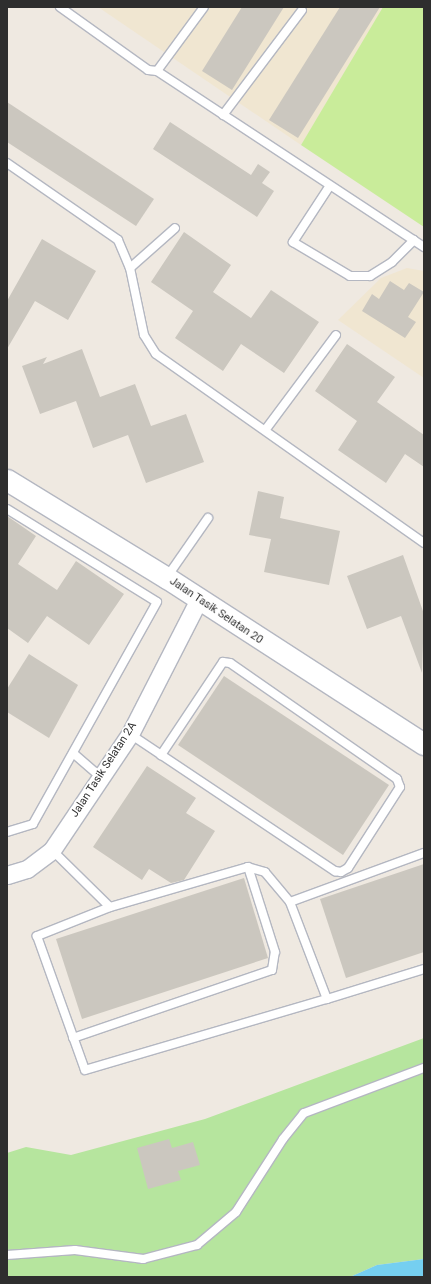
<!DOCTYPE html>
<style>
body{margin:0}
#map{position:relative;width:431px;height:1284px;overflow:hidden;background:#efe9e1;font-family:Roboto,sans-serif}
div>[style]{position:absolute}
.education>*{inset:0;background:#f0e6d1}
.green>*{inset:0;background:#b6e59e}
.pitch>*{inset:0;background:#c9ec9a}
.water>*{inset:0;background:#75cff0}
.building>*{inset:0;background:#cbc7bf}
.roads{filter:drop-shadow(1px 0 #b4b7c1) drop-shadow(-1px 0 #b4b7c1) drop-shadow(0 1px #b4b7c1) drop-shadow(0 -1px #b4b7c1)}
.service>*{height:8px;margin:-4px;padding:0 4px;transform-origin:4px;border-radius:4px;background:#fff}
.minor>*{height:17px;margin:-8.5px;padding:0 8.5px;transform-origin:8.5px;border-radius:8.5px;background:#fff}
.tertiary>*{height:21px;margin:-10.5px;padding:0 10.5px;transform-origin:10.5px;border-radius:10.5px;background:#fff}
span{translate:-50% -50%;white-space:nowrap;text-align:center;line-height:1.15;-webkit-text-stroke:3.5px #fff;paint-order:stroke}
.street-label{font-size:11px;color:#2e2e2e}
.frame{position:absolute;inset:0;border:8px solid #2e2e2e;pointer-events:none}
</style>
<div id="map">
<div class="education">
<div style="clip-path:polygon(98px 7px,383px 7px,301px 145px)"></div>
<div style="clip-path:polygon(407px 268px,424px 271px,424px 378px,338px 320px,381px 278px)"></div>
</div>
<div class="green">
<div style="clip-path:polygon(424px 1038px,424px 1259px,377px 1265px,350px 1277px,7px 1277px,7px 1153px,26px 1147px,71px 1155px,205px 1119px)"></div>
</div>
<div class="pitch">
<div style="clip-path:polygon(383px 7px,424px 7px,424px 227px,301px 145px)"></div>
</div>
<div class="water">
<div style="clip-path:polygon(424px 1259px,424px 1277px,350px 1277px,377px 1265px)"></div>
</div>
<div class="building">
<div style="clip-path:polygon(242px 7px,284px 7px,232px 90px,202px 71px)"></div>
<div style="clip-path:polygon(340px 7px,380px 7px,298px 138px,269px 120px)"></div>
<div style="clip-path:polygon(7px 102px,154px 199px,136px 226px,7px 142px)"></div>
<div style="clip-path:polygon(170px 122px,251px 175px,258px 164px,270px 172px,262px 183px,274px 191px,257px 217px,153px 149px)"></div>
<div style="clip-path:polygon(184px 232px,231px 265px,213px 292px,251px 318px,271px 290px,319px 322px,284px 373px,241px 344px,223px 371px,175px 338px,193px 311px,151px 282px)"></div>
<div style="clip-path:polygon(42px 239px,96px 271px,68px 320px,35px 301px,7px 349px,7px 301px)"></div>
<div style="clip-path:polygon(390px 281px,404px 290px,409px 283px,424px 292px,408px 317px,416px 322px,405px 338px,362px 311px,372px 294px,379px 299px)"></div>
<div style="clip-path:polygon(347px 344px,395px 377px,377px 402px,424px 435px,424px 467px,405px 454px,386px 483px,338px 450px,357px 421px,315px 391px)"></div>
<div style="clip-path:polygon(82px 349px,100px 397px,135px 384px,151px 426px,186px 414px,204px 462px,146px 483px,128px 435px,93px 448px,76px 401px,40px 414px,22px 366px,47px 357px,43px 364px)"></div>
<div style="clip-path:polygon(258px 491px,284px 497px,280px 518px,340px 531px,329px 585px,264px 572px,271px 539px,249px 535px)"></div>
<div style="clip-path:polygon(7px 516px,36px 536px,18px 564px,57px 590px,76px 561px,124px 594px,89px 645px,47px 616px,28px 643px,7px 628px)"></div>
<div style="clip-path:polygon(403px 555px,424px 614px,422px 673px,401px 616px,367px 629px,347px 576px)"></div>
<div style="clip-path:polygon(29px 654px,78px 685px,49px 738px,7px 712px,7px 689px)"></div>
<div style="clip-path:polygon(224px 676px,389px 785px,343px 855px,178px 745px)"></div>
<div style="clip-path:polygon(147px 766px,196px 798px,186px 813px,215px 831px,184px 880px,171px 883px,149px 869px,142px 880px,93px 847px)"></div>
<div style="clip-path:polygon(424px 864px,424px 952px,346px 978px,320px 899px)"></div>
<div style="clip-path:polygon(244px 878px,268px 958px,82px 1019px,56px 939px)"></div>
<div style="clip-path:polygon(169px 1139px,172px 1148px,193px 1142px,200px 1165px,178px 1171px,181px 1180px,148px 1189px,137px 1148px)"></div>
</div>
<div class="roads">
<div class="service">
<div style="left:60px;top:7px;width:108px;rotate:35.6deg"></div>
<div style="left:148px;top:70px;width:9px;rotate:6deg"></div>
<div style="left:157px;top:71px;width:320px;rotate:33.4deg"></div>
<div style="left:157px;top:71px;width:79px;rotate:-53.7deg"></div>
<div style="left:223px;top:115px;width:131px;rotate:-53deg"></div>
<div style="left:7px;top:163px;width:135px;rotate:34.7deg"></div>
<div style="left:118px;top:240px;width:30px;rotate:67deg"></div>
<div style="left:130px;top:268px;width:68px;rotate:78.2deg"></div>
<div style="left:144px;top:335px;width:22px;rotate:58deg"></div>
<div style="left:156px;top:354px;width:328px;rotate:35.2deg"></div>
<div style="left:329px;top:187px;width:66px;rotate:123.2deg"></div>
<div style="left:293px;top:242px;width:66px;rotate:30.8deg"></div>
<div style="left:350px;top:276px;width:20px"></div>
<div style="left:370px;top:276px;width:26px;rotate:-32deg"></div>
<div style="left:392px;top:262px;width:31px;rotate:-45deg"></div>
<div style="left:130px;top:268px;width:60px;rotate:-41.6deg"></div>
<div style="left:266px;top:429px;width:117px;rotate:-53.3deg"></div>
<div style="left:7px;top:509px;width:176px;rotate:31.8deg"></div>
<div style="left:157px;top:602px;width:254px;rotate:119.2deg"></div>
<div style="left:33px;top:824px;width:27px;rotate:163deg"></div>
<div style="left:167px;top:577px;width:72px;rotate:-55.2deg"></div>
<div style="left:130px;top:734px;width:247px;rotate:33.8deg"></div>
<div style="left:335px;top:871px;width:6px;rotate:9deg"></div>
<div style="left:341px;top:872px;width:8px;rotate:-30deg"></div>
<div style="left:348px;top:868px;width:96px;rotate:-57.3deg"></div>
<div style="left:400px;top:787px;width:9px;rotate:-111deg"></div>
<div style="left:397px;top:779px;width:203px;rotate:-145.2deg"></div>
<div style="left:230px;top:663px;width:7px;rotate:-172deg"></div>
<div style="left:223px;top:662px;width:112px;rotate:123.7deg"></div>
<div style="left:73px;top:753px;width:37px;rotate:41deg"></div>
<div style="left:52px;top:850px;width:81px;rotate:44.5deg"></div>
<div style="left:290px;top:902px;width:143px;rotate:-20.1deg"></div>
<div style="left:327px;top:999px;width:104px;rotate:-110.9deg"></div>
<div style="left:290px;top:902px;width:39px;rotate:-130deg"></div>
<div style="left:265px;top:872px;width:18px;rotate:-164deg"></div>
<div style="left:248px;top:867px;width:144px;rotate:163.8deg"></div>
<div style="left:110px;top:907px;width:79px;rotate:158.3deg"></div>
<div style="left:37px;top:936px;width:142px;rotate:70.3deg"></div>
<div style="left:85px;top:1070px;width:252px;rotate:-16.4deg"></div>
<div style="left:327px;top:999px;width:102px;rotate:-17.2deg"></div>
<div style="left:73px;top:1038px;width:210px;rotate:-18.9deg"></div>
<div style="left:272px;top:970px;width:18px;rotate:-81deg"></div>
<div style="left:275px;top:952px;width:89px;rotate:-107.6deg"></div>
<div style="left:7px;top:1255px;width:68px;rotate:-4.2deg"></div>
<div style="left:75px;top:1250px;width:69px;rotate:7.5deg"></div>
<div style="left:143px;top:1259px;width:56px;rotate:-14.5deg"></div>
<div style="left:197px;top:1245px;width:51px;rotate:-40.2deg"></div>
<div style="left:236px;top:1212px;width:87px;rotate:-57.2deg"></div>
<div style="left:283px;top:1139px;width:33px;rotate:-51deg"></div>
<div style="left:304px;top:1113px;width:128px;rotate:-20.6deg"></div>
</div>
<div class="minor">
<div style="left:7px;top:875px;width:21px;rotate:-17deg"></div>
<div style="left:27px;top:869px;width:31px;rotate:-37deg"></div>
<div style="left:52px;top:850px;width:140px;rotate:-56.1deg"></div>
<div style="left:130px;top:734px;width:152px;rotate:-62.9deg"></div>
</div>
<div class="tertiary">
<div style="left:7px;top:480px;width:188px;rotate:31.5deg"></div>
<div style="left:167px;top:578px;width:306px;rotate:32.9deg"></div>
</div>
</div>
<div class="street-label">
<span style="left:216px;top:611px;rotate:34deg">Jalan Tasik Selatan 20</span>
<span style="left:104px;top:770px;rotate:-57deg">Jalan Tasik Selatan 2A</span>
</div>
<div class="frame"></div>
</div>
